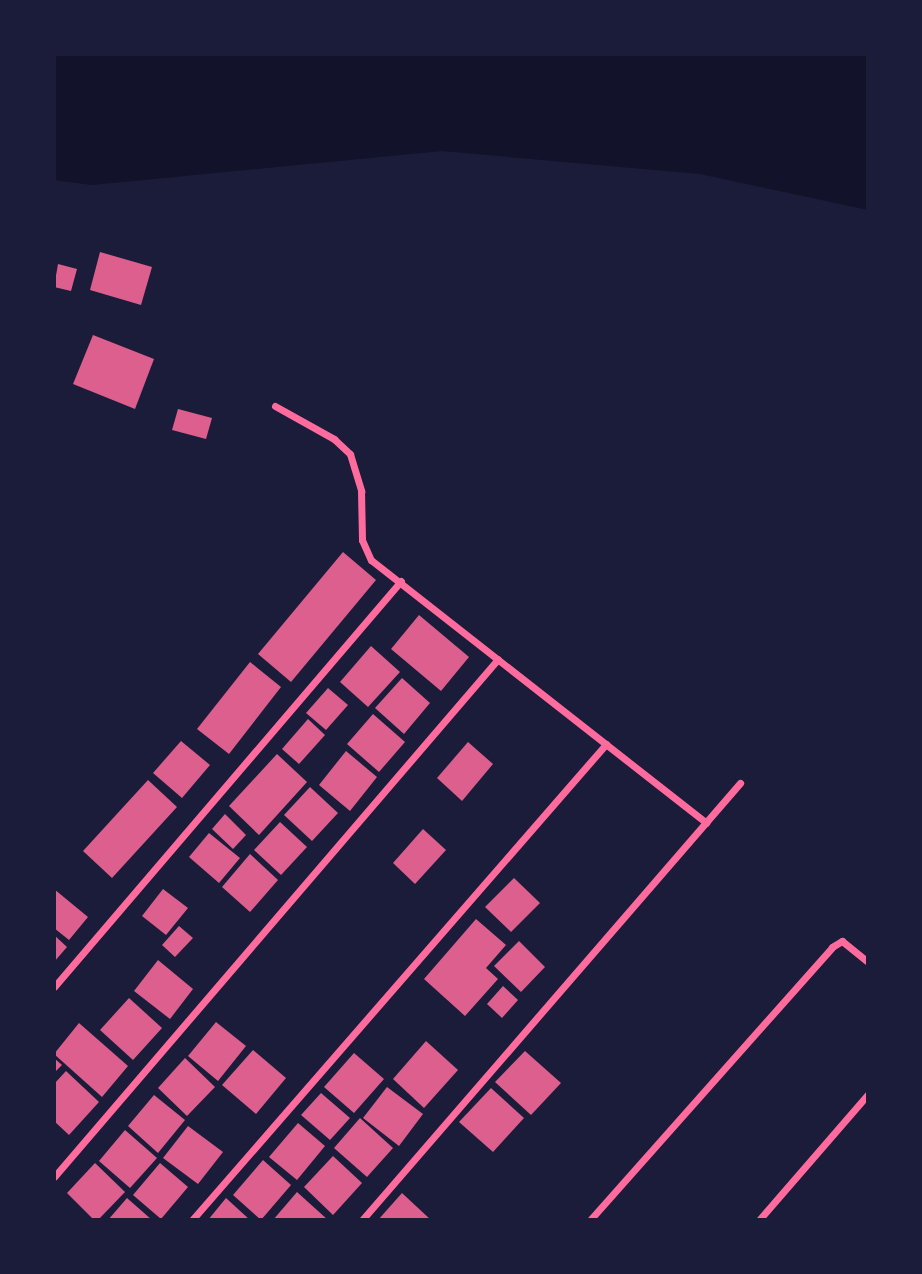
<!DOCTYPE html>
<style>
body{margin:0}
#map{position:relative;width:922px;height:1274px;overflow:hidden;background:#1b1b3a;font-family:"Nunito Sans",sans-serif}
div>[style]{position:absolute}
.water>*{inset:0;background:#12122b}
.building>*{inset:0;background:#dd5f8e}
.minor>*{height:7px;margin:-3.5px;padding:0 3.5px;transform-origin:3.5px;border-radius:3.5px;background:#ff6b9d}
span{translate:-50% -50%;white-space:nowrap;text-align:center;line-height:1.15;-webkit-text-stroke:7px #1b1b3a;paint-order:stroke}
.frame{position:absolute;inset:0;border:56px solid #1b1b3a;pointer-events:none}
</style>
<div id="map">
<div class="water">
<div style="clip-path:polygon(54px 54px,868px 54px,868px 210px,700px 174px,442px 151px,92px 185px,54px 180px)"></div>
</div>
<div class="building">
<div style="clip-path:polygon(100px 252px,152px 267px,141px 305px,90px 290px)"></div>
<div style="clip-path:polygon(58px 264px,77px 269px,71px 291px,54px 287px)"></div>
<div style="clip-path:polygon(93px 335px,154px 359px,135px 409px,73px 384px)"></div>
<div style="clip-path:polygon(178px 409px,212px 418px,206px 439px,172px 430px)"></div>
<div style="clip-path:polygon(343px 552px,376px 580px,291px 682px,258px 654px)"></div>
<div style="clip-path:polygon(419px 615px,469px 657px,441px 691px,391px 649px)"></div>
<div style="clip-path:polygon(371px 646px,400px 672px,368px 707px,340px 682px)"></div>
<div style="clip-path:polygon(250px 662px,281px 687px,229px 754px,197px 729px)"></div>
<div style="clip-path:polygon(402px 678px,430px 703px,404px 734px,375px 708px)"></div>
<div style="clip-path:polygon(328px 688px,348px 705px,326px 730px,306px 713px)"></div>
<div style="clip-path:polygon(373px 714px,405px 742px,379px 772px,347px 744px)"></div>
<div style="clip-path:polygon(308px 719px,325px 735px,299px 764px,282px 749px)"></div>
<div style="clip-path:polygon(181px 741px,210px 765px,182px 798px,153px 773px)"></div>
<div style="clip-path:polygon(468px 742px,493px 764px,462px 801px,437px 778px)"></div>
<div style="clip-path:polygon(346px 751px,377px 777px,350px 811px,319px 785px)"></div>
<div style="clip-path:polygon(277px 754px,307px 782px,259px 835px,229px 806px)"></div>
<div style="clip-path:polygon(148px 780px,177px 807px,112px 878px,83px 851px)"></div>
<div style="clip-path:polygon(310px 787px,338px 813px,312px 841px,284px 815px)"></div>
<div style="clip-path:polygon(225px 814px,246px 835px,233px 849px,212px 829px)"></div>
<div style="clip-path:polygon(280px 822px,307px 847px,281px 875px,254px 850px)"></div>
<div style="clip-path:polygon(423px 829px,446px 850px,415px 884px,393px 863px)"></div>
<div style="clip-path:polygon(209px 833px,240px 858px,219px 883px,189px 857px)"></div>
<div style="clip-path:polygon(250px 854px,278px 880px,250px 912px,222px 887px)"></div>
<div style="clip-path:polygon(514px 878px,540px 903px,511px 932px,485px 907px)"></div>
<div style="clip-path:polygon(54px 889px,88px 917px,69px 940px,54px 928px)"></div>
<div style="clip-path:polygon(163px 889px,188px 908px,166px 935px,142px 916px)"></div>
<div style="clip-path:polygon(476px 919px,506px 945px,486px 968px,498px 979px,465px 1016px,424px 979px)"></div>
<div style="clip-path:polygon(179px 926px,193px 938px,175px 957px,162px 945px)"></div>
<div style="clip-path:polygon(54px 935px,67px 947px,54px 962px)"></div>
<div style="clip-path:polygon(519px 941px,545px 967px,521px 992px,494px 966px)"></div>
<div style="clip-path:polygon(158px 960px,193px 989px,170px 1019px,134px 991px)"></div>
<div style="clip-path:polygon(503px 986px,518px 1000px,502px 1018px,487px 1004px)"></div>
<div style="clip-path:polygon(129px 998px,162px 1028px,133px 1060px,100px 1030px)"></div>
<div style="clip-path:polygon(216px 1022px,246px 1046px,218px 1081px,188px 1056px)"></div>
<div style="clip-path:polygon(79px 1023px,128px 1066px,102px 1097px,54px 1054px)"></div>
<div style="clip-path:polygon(426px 1041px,458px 1070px,424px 1108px,393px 1079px)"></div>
<div style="clip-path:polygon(253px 1050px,286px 1078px,256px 1114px,222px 1085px)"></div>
<div style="clip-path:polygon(525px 1051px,561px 1083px,531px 1115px,495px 1082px)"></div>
<div style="clip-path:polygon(354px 1053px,384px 1079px,354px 1113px,324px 1087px)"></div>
<div style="clip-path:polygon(54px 1058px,62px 1065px,54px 1073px)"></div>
<div style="clip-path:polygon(185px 1058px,215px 1087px,187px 1116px,158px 1088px)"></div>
<div style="clip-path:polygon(66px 1071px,99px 1102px,69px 1135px,54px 1121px,54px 1084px)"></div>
<div style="clip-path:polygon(387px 1087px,423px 1114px,399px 1146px,363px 1118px)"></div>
<div style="clip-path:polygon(491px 1088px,524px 1118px,493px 1152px,459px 1122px)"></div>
<div style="clip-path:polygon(321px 1093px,350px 1118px,330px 1140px,301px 1115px)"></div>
<div style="clip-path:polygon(154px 1095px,185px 1120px,158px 1153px,128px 1126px)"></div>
<div style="clip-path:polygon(360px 1118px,393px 1148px,367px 1177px,334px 1148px)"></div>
<div style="clip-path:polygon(298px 1123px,325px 1146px,297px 1180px,269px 1157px)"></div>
<div style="clip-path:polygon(188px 1126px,223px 1152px,198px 1184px,163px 1158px)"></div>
<div style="clip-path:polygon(125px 1130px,157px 1158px,130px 1188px,99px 1161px)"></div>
<div style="clip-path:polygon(333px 1156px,362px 1183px,333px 1215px,304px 1187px)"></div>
<div style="clip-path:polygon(263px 1160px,291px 1185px,261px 1220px,233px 1195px)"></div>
<div style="clip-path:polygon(95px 1163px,125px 1192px,98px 1220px,94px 1220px,67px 1193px)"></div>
<div style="clip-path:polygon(160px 1163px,188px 1187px,161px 1219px,133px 1195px)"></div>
<div style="clip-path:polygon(297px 1192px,328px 1220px,273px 1220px)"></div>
<div style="clip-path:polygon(402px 1193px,431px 1220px,378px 1220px)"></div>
<div style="clip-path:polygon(127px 1198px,152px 1220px,108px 1220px)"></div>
<div style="clip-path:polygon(226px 1198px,250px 1220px,208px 1220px)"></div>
</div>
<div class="minor">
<div style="left:275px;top:406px;width:68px;rotate:29.2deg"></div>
<div style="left:334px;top:439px;width:22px;rotate:43deg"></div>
<div style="left:350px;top:454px;width:39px;rotate:73deg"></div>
<div style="left:361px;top:491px;width:49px;rotate:88.8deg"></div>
<div style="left:362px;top:540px;width:22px;rotate:66deg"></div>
<div style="left:371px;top:560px;width:426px;rotate:38.1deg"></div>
<div style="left:54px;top:987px;width:534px;rotate:-49.48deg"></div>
<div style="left:54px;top:1177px;width:682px;rotate:-49.4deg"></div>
<div style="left:192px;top:1220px;width:631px;rotate:-48.98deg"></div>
<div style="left:362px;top:1220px;width:578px;rotate:-49.14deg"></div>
<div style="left:590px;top:1220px;width:365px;rotate:-48.4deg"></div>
<div style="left:832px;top:947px;width:12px;rotate:-31deg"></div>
<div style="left:842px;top:941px;width:33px;rotate:39deg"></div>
<div style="left:759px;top:1220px;width:167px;rotate:-49.1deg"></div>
</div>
<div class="frame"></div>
</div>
